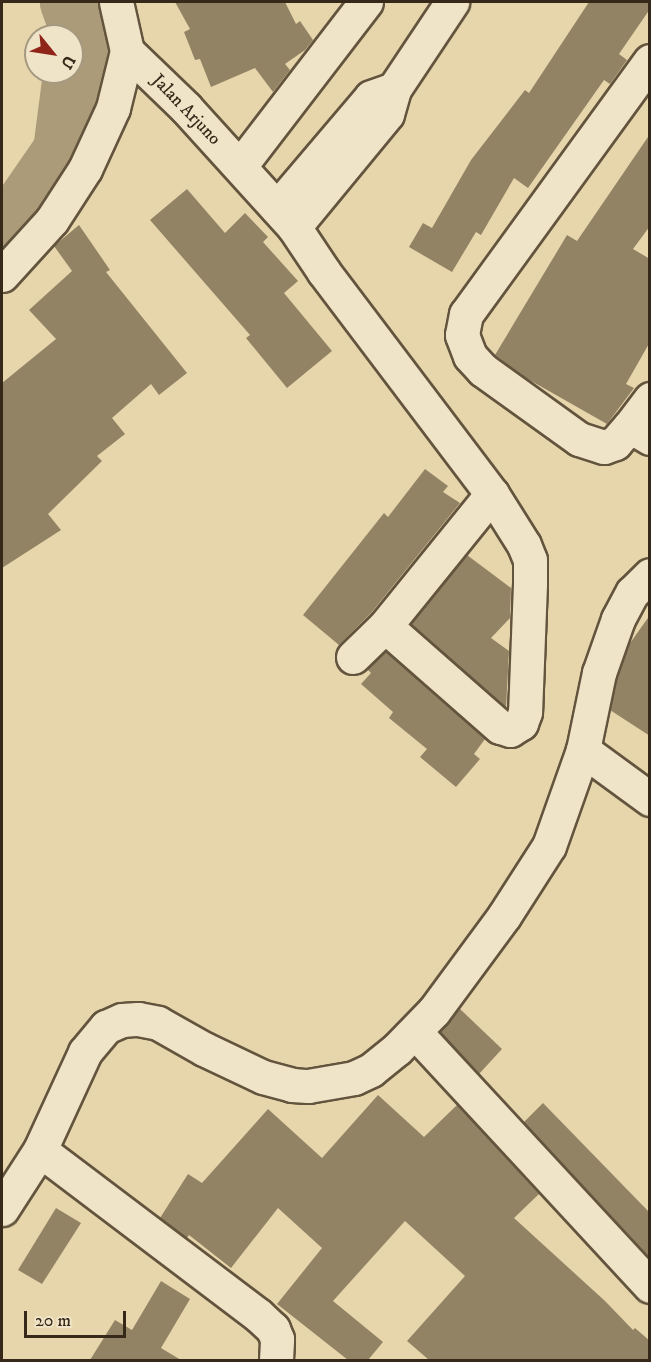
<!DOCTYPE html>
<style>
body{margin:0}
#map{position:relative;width:651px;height:1362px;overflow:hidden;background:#e7d6ab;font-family:"IM FELL DW Pica",serif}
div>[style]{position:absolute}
.river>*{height:62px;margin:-31px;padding:0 31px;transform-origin:31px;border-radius:31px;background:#ab9b79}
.building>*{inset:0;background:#938365}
.roads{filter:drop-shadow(2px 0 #63543e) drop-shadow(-2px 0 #63543e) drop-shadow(0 2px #63543e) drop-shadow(0 -2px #63543e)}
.minor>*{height:33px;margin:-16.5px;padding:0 16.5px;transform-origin:16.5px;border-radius:16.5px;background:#efe4c8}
span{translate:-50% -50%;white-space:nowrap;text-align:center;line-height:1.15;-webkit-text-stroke:4.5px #efe4c8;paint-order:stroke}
.street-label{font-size:18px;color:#372919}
.frame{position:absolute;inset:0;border:3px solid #372919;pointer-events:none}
.north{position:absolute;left:24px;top:24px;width:60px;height:60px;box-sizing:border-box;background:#efe4c8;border:2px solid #a59982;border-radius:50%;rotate:120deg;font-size:16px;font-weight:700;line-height:24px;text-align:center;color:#372919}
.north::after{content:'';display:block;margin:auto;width:21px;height:27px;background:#8f2418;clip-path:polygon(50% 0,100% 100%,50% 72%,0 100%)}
.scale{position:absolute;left:24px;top:1311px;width:102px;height:27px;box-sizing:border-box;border:3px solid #372919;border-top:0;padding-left:8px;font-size:18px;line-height:21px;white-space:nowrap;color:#372919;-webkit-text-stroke:4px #efe4c8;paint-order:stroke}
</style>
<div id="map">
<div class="river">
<div style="left:2px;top:241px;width:109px;rotate:-55.4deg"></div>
<div style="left:64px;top:151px;width:125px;rotate:-82.6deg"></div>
<div style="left:80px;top:27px;width:27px;rotate:-110deg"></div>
</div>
<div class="building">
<div style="clip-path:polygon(175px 2px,285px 2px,296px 24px,300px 21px,313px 40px,305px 50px,285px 64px,290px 70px,273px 92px,255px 68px,211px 87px,200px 59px,195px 60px,184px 32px,190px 29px)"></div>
<div style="clip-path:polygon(589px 2px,650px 2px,650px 9px,619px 54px,627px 60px,610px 84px,604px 80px,528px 188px,514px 178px,481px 235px,476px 232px,452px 272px,409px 247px,423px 223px,432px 228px,471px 160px,525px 90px,529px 93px)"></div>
<div style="clip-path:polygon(650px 134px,650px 226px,633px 249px,650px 259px,650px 342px,626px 384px,634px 388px,607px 424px,526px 378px,495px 355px,567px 235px,577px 241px)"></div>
<div style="clip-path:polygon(187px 189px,225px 233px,245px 213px,268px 237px,263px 242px,298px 281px,284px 293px,332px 351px,287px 388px,246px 338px,250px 335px,150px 220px)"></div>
<div style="clip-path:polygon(79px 225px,110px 270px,106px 272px,187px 373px,159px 395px,151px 384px,112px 418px,125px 434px,97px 456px,102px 461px,48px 514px,61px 530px,2px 568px,2px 383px,56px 339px,29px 310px,72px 271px,54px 246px)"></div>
<div style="clip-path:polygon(425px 469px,448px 486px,443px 492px,460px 503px,371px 613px,339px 645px,303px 615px,384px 513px,388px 517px)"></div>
<div style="clip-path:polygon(467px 555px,511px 588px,510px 618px,491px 638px,509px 651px,506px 708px,411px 624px)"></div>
<div style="clip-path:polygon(650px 615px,650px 736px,610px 710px,617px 678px,628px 646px)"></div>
<div style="clip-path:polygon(386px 651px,485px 739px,474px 754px,480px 759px,456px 787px,420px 757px,427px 749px,389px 718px,393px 712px,361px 684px,371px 673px,367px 669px)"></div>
<div style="clip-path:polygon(459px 1008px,502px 1049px,479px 1074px,440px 1032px)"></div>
<div style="clip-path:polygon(378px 1095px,424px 1137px,457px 1105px,539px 1194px,514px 1218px,605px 1301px,633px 1330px,635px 1328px,650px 1341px,650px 1360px,429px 1360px,407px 1341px,465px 1276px,405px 1221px,333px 1301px,383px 1342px,368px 1360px,348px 1360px,277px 1304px,322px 1248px,278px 1208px,231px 1268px,189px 1235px,187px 1238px,160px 1218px,188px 1174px,202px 1183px,268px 1109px,322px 1158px)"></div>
<div style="clip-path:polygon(543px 1103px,650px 1213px,650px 1258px,524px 1122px)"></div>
<div style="clip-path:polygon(56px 1208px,81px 1223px,42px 1284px,18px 1270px)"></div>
<div style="clip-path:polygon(161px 1281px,190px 1299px,161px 1348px,181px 1360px,90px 1360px,115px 1320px,132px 1330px)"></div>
</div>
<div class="roads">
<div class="minor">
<div style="left:116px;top:2px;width:50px;rotate:77.3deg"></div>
<div style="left:127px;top:51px;width:82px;rotate:44deg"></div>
<div style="left:186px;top:108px;width:161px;rotate:47.8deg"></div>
<div style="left:294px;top:227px;width:54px;rotate:56.3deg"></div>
<div style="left:324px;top:272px;width:278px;rotate:52.9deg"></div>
<div style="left:492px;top:494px;width:60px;rotate:57.9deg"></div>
<div style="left:524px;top:545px;width:16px;rotate:68deg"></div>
<div style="left:530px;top:560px;width:24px;rotate:90deg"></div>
<div style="left:530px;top:584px;width:128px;rotate:92.2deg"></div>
<div style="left:525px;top:712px;width:12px;rotate:110deg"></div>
<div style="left:521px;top:723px;width:13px;rotate:148deg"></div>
<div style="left:510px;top:730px;width:10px;rotate:-163deg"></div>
<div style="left:500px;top:727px;width:153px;rotate:-138.7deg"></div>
<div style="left:650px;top:61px;width:313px;rotate:126deg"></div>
<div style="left:466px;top:314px;width:21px;rotate:101deg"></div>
<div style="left:462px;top:335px;width:22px;rotate:69deg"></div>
<div style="left:470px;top:356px;width:19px;rotate:47deg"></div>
<div style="left:483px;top:370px;width:118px;rotate:35.7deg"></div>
<div style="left:579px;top:439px;width:26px;rotate:18deg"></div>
<div style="left:604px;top:447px;width:12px;rotate:-20deg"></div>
<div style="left:615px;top:443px;width:23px;rotate:-49deg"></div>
<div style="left:630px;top:426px;width:23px;rotate:31deg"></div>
<div style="left:240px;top:166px;width:207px;rotate:-52.5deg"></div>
<div style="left:277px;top:208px;width:145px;rotate:-49.7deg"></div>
<div style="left:371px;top:97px;width:24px;rotate:-19deg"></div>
<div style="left:394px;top:89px;width:105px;rotate:-56.3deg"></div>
<div style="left:294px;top:227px;width:146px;rotate:-50.5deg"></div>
<div style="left:387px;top:114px;width:26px;rotate:-74deg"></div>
<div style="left:2px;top:275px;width:74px;rotate:-47.7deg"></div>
<div style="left:52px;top:220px;width:61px;rotate:-57.1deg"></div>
<div style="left:85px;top:169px;width:67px;rotate:-65.3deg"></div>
<div style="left:113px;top:108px;width:59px;rotate:-76.2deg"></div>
<div style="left:630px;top:426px;width:34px;rotate:-53deg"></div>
<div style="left:353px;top:657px;width:45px;rotate:-44.1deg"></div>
<div style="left:385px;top:626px;width:170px;rotate:-51deg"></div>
<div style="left:583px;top:750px;width:83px;rotate:36.2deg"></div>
<div style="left:415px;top:1032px;width:346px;rotate:47.2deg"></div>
<div style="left:2px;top:1209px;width:70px;rotate:-57.2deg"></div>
<div style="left:276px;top:1360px;width:21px;rotate:-87deg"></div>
<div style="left:277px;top:1339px;width:11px;rotate:-112deg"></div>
<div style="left:273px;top:1329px;width:21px;rotate:-137deg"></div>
<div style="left:258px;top:1315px;width:273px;rotate:-142.9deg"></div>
<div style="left:40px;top:1150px;width:108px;rotate:-65.3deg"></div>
<div style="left:85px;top:1052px;width:33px;rotate:-50deg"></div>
<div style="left:106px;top:1027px;width:17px;rotate:-24deg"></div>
<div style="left:122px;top:1020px;width:16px;rotate:-4deg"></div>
<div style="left:138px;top:1019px;width:20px;rotate:11deg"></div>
<div style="left:158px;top:1023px;width:53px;rotate:29.5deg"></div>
<div style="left:204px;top:1049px;width:65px;rotate:25.4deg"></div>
<div style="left:263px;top:1077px;width:30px;rotate:15deg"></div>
<div style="left:292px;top:1085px;width:16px;rotate:4deg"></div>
<div style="left:308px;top:1086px;width:47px;rotate:-9.9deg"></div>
<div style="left:354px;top:1078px;width:19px;rotate:-25deg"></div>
<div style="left:371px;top:1070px;width:33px;rotate:-39deg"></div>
<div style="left:397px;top:1049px;width:53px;rotate:-45.8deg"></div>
<div style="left:434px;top:1011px;width:118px;rotate:-53.6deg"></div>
<div style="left:504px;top:916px;width:83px;rotate:-57.3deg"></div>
<div style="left:549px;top:846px;width:102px;rotate:-70.5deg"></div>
<div style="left:583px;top:750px;width:79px;rotate:-78.3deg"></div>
<div style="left:599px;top:673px;width:57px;rotate:-70.6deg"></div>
<div style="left:618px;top:619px;width:30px;rotate:-62deg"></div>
<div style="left:632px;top:593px;width:25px;rotate:-45deg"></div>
</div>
</div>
<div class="street-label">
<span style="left:186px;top:110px;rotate:46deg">Jalan Arjuno</span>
</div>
<div class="frame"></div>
<div class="north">U</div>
<div class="scale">20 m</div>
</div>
